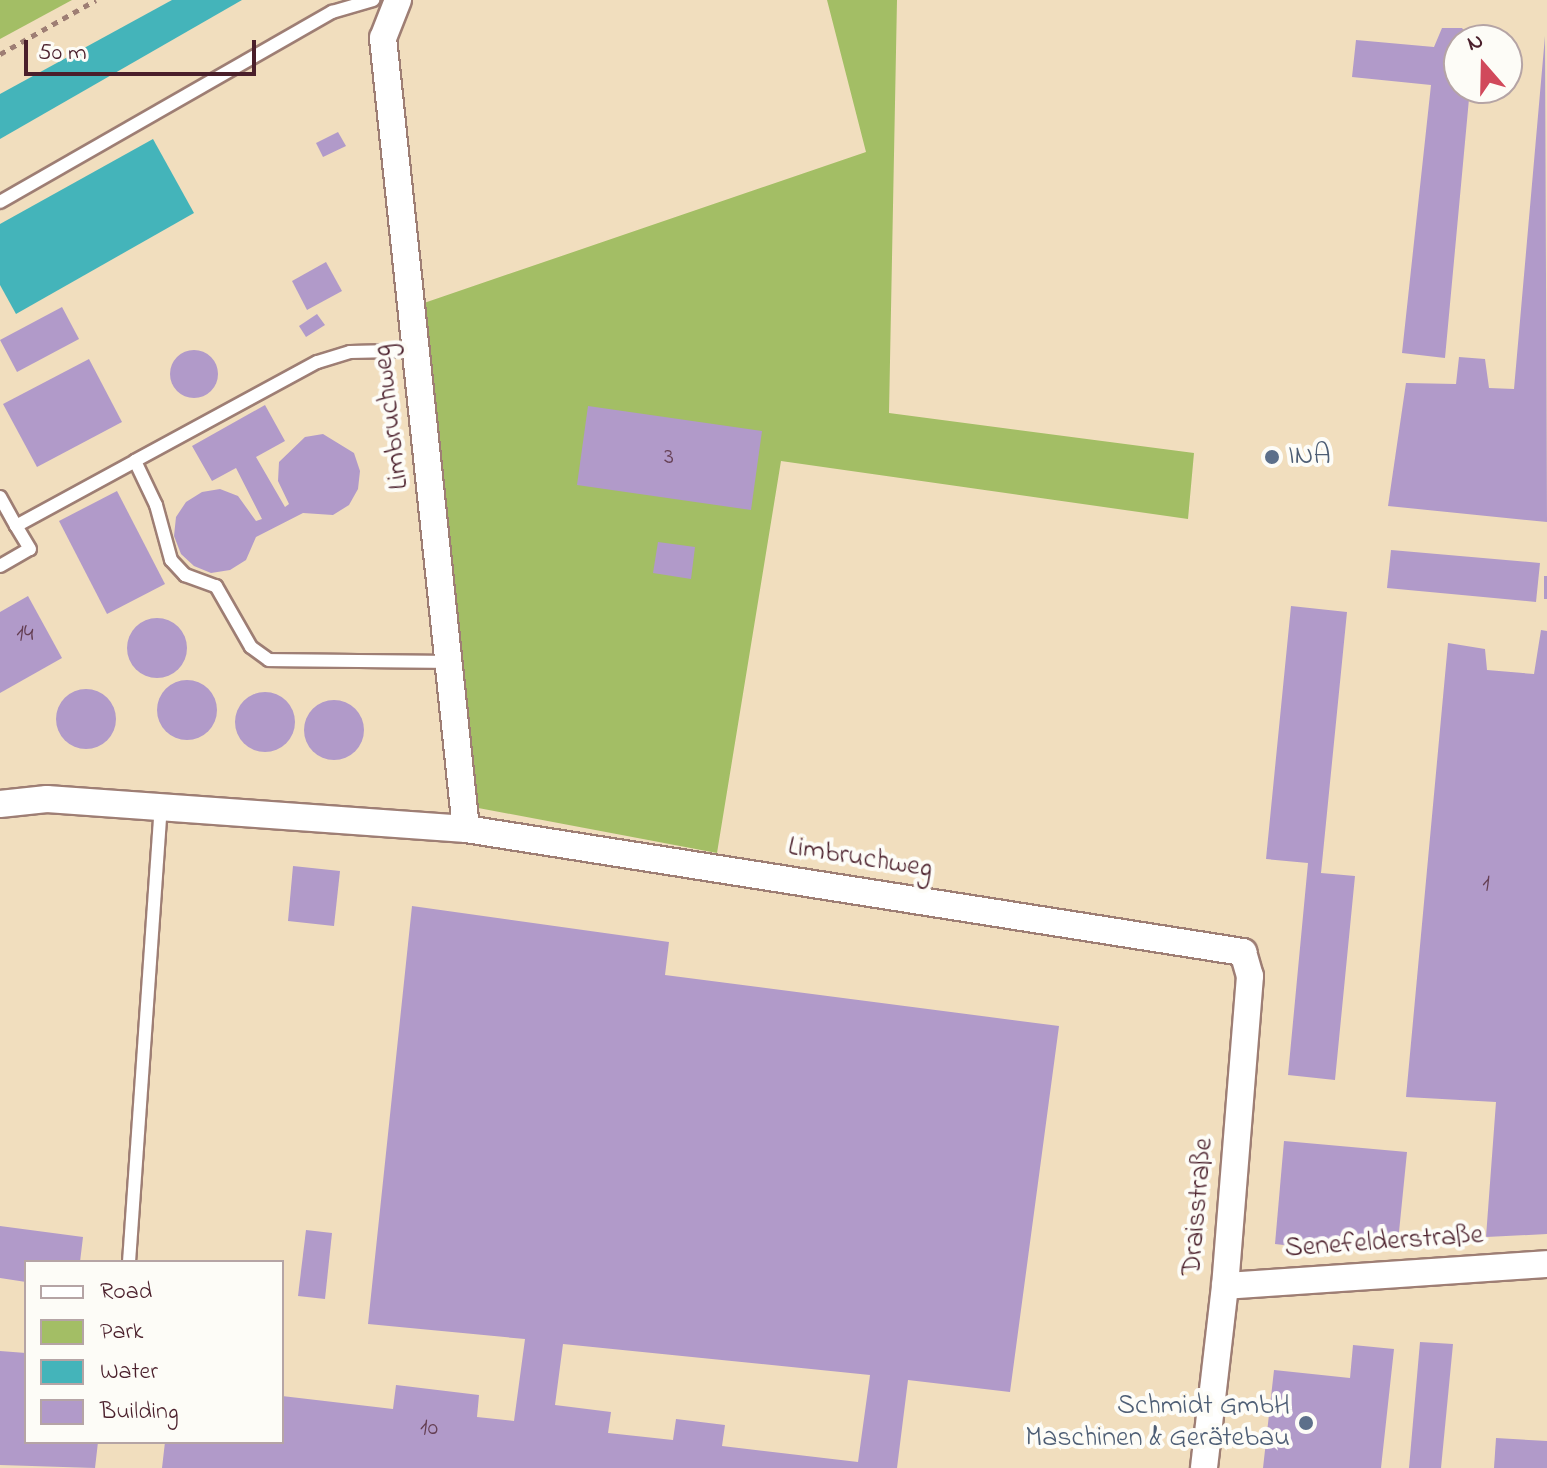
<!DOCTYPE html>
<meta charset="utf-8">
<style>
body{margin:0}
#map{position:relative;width:1547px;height:1468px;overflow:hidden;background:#f1debe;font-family:"Indie Flower",sans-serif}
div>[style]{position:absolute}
.green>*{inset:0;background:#a3be65}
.water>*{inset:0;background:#44b4ba}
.building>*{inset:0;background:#b19ac9}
.round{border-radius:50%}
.path>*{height:5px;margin-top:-2.5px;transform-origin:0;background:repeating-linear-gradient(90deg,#9e7e74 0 6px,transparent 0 12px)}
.roads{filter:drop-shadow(2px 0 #9e7e74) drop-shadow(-2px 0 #9e7e74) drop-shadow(0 2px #9e7e74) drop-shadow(0 -2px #9e7e74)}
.service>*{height:12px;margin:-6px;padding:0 6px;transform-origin:6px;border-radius:6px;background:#fff}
.minor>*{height:26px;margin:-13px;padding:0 13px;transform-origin:13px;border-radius:13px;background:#fff}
.dots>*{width:22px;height:22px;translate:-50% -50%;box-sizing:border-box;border:4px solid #fdfcf7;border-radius:50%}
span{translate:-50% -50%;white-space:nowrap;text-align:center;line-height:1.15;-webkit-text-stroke:8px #fdfcf7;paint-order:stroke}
.number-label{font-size:24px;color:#643e52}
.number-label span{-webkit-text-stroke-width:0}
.street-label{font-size:28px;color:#4a1f2b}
.service-label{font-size:28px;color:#4e5e75}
.left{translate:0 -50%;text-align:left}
.right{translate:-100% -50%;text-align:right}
.legend{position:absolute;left:24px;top:1260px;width:260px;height:184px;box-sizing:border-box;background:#fdfcf7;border:2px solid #b5a4a5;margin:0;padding:10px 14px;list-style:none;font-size:24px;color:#4a1f2b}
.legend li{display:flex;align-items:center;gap:16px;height:40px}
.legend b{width:40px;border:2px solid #b5a4a5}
.north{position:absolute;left:1443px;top:24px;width:80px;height:80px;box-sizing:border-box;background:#fdfcf7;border:2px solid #b5a4a5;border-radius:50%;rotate:340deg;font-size:22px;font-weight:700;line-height:32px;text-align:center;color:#4a1f2b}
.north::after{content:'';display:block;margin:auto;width:28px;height:36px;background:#d1495b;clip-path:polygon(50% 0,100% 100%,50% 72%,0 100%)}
.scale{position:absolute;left:24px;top:40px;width:232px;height:36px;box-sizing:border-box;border:4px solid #4a1f2b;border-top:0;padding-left:10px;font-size:24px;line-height:28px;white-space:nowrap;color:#4a1f2b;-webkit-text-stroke:6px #fdfcf7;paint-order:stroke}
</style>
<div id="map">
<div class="green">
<div style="clip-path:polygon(0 0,72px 0,0 39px)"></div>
<div style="clip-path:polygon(827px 0,897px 0,889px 413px,1194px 453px,1188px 519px,781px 461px,717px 853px,473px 807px,424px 303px,866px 152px)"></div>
</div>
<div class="water">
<div style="clip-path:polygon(172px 0,242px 0,0 139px,0 94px)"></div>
<div style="clip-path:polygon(153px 139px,194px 213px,16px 314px,0 285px,0 224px)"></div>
</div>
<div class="building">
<div style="clip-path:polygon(1442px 28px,1462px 28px,1472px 40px,1459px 40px,1459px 88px,1470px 88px,1445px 358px,1402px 353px,1431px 85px,1352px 77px,1356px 40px,1434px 47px)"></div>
<div style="clip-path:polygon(1545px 36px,1547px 522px,1388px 506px,1406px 383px,1456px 384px,1459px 357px,1485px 359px,1489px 388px,1514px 389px)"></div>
<div style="clip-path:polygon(338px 132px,346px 146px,323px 157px,316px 143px)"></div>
<div style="clip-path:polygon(326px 262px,342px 291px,307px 310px,292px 281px)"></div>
<div style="clip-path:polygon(62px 307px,79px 339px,17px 372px,0 340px)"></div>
<div style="clip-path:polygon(317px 314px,325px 325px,306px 337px,299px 326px)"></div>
<div class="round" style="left:170px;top:350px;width:48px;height:48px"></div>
<div style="clip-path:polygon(89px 359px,122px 422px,37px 467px,3px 404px)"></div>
<div style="clip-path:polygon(265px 405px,285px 441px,256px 457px,285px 507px,289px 504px,278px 481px,279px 462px,305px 437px,323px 434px,354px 453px,360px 471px,358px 489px,349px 505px,333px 515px,303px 513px,256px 537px,246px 560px,230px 570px,211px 573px,194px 566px,181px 554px,174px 536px,176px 517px,186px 502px,202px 492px,220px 489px,238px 496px,256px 521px,262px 519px,236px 468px,212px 481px,192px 446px)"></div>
<div style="clip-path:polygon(588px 406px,762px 431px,751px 510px,577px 485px)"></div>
<div style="clip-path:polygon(117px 491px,165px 584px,107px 614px,59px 521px)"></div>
<div style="clip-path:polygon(658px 542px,695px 547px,691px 579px,653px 573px)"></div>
<div style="clip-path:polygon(1391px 550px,1540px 563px,1536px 602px,1387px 588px)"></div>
<div style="clip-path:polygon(1544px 576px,1547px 576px,1547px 599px,1544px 599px)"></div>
<div style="clip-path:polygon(28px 596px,62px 658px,0 693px,0 612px)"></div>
<div style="clip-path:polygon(1291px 606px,1347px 612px,1321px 873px,1355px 876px,1335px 1080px,1288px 1075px,1308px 863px,1266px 859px)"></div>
<div class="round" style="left:127px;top:618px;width:60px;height:60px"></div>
<div style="clip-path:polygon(1541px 630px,1547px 631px,1547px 1234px,1486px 1237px,1496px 1102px,1406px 1097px,1448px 643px,1485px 649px,1487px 670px,1534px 674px)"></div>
<div class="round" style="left:157px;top:680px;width:60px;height:60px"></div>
<div class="round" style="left:56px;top:689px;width:60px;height:60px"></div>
<div class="round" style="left:235px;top:692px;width:60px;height:60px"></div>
<div class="round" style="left:304px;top:700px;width:60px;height:60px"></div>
<div style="clip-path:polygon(293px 866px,340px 871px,334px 926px,288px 921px)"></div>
<div style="clip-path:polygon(evenodd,412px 906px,669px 942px,665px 975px,1059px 1026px,1010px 1392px,908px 1380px,897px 1468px,162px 1468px,165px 1442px,282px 1442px,282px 1396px,393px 1409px,396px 1385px,479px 1395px,477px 1417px,514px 1421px,525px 1339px,368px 1324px,412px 906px,563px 1344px,870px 1375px,858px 1462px,722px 1446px,725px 1425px,676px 1419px,673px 1440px,608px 1433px,611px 1412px,555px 1405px,563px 1344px)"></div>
<div style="clip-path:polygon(1284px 1141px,1407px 1152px,1398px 1242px,1327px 1250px,1275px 1244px)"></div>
<div style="clip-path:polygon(0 1226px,83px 1237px,80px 1262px,26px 1262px,26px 1282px,0 1278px)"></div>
<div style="clip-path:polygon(306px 1230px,332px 1233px,325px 1299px,298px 1296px)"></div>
<div style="clip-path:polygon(1420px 1342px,1453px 1344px,1441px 1468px,1409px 1468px)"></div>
<div style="clip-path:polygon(1353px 1345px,1394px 1349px,1381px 1468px,1263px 1468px,1274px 1370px,1350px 1378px)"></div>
<div style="clip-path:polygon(0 1351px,26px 1353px,26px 1442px,98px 1442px,95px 1468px,0 1465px)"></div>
<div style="clip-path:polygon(1496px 1438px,1547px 1441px,1547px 1468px,1494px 1468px)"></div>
</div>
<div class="path">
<div style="left:0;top:54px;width:110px;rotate:-29.4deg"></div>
</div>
<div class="roads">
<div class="service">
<div style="left:0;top:202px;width:383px;rotate:-29.8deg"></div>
<div style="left:332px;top:12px;width:43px;rotate:-16.3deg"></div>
<div style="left:393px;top:351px;width:43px;rotate:178.7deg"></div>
<div style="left:350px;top:352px;width:34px;rotate:163deg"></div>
<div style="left:317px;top:362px;width:207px;rotate:151.5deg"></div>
<div style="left:135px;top:461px;width:49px;rotate:64.5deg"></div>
<div style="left:156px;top:505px;width:57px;rotate:74.7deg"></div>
<div style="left:171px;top:560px;width:21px;rotate:47deg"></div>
<div style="left:185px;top:575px;width:33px;rotate:20deg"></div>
<div style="left:216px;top:586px;width:70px;rotate:60.2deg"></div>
<div style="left:251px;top:647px;width:22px;rotate:36deg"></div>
<div style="left:269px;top:660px;width:179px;rotate:0.6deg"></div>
<div style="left:0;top:497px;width:33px;rotate:61deg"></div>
<div style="left:0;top:566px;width:34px;rotate:-30deg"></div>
<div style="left:30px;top:549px;width:27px;rotate:-121deg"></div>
<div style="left:16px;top:526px;width:136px;rotate:-28.6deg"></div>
<div style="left:129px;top:1262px;width:457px;rotate:-86deg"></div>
</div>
<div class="minor">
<div style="left:398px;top:0;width:41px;rotate:111.5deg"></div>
<div style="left:383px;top:38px;width:795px;rotate:84.01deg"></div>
<div style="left:0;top:804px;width:47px;rotate:-6.1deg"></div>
<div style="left:47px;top:799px;width:420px;rotate:4.1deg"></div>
<div style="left:466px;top:829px;width:787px;rotate:9deg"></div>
<div style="left:1243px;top:952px;width:25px;rotate:74deg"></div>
<div style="left:1250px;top:976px;width:311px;rotate:94.6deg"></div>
<div style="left:1225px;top:1286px;width:183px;rotate:96.6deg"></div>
<div style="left:1225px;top:1286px;width:323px;rotate:-3.9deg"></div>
</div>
</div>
<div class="dots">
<div style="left:1272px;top:457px;background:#5c6f8a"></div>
<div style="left:1306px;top:1423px;background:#5c6f8a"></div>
</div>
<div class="number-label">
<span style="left:669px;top:458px">3</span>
<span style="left:25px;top:635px">14</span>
<span style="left:1486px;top:885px">1</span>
<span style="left:429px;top:1429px">10</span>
</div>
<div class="street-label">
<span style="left:392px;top:417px;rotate:-97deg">Limbruchweg</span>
<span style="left:860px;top:859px;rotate:9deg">Limbruchweg</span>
<span style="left:1199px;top:1207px;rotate:-85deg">Draisstraße</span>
<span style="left:1384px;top:1243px;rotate:-4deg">Senefelderstraße</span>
</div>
<div class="service-label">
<span class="left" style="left:1288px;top:457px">INA</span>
<span class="right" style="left:1290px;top:1423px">Schmidt GmbH<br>Maschinen &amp; Gerätebau</span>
</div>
<ul class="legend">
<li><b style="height:10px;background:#fff"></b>Road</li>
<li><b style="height:22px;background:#a3be65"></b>Park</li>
<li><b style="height:22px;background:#44b4ba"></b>Water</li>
<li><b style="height:22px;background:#b19ac9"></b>Building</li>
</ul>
<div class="north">N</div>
<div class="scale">50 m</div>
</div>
